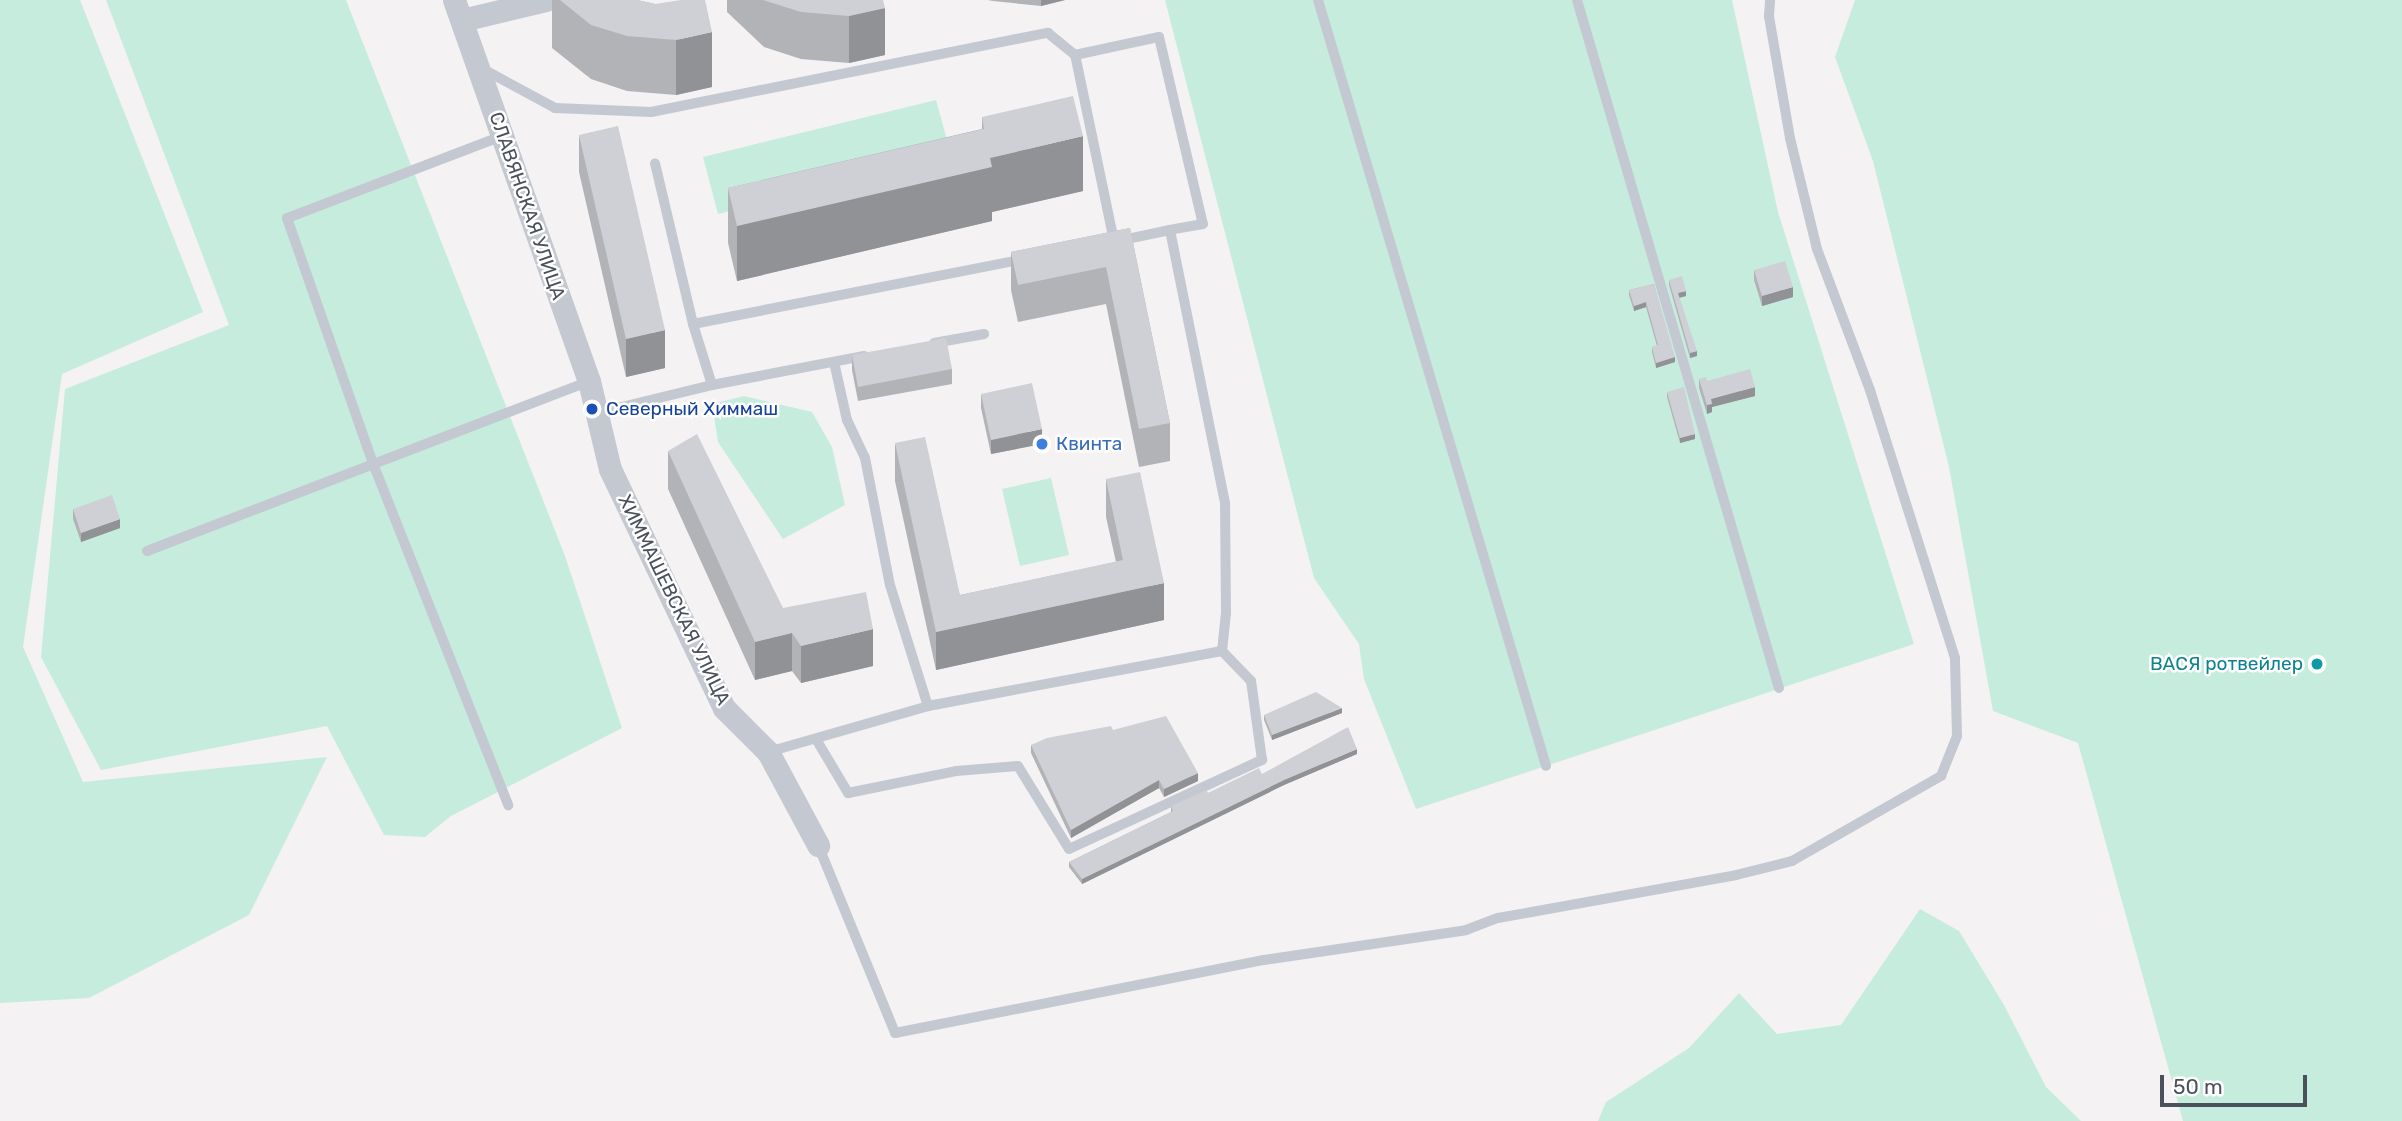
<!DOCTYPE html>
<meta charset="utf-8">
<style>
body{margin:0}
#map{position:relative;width:2402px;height:1121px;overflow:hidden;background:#f4f2f2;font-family:Rubik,sans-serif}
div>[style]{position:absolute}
.green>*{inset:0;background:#c6ecde}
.service>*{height:10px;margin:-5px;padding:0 5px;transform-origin:5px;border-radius:5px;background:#c4c8d1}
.minor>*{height:23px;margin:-11.5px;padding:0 11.5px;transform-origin:11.5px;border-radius:11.5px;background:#c4c8d1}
.wall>*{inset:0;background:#b2b3b7}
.shaded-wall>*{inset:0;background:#919295}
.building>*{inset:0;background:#cfd0d5}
.dots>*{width:19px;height:19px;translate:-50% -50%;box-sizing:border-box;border:4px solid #fff;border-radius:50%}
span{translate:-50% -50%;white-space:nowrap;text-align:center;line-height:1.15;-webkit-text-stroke:5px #fff;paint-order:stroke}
.street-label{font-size:19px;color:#4b505d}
.transit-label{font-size:19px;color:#164399}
.left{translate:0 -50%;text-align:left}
.shop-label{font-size:19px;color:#366cbe}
.culture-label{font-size:19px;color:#0d838f}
.right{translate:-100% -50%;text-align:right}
.scale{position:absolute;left:2160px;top:1075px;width:147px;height:32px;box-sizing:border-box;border:4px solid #4b505d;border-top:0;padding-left:9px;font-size:21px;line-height:24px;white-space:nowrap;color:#4b505d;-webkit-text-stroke:5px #fff;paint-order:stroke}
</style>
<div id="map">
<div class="green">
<div style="clip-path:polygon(0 0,80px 0,203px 312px,62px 374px,23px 647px,83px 782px,327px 757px,249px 915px,89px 998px,0 1003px)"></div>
<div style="clip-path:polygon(106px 0,346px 0,565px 556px,622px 728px,451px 816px,425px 837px,384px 835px,327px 726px,101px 770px,41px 657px,65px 389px,229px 325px)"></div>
<div style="clip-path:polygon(1165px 0,1732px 0,1778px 212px,1914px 644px,1416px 809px,1364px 679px,1359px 644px,1314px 578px)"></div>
<div style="clip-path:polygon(1855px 0,2402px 0,2402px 1121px,2183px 1121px,2078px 743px,1993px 711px,1949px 467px,1873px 161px,1835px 57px)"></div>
<div style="clip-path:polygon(936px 100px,952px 158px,718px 214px,703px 157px)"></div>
<div style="clip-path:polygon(744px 396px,812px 412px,832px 447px,845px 505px,783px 539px,718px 442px,712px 404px)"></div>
<div style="clip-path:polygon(1051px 478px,1069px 555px,1020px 566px,1002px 489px)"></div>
<div style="clip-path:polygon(1920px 909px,1959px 931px,2004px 1005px,2046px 1087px,2081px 1121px,1598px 1121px,1606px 1102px,1689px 1048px,1739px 993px,1777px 1034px,1841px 1025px)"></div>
</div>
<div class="service">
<div style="left:1318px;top:0;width:799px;rotate:73.42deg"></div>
<div style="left:1577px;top:0;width:717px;rotate:73.64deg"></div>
<div style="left:481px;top:68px;width:84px;rotate:28.4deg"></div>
<div style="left:555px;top:108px;width:96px;rotate:2.4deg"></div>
<div style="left:651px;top:112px;width:405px;rotate:-11.3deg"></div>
<div style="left:1048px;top:33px;width:35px;rotate:39deg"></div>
<div style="left:502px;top:136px;width:230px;rotate:159.1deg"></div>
<div style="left:287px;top:218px;width:263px;rotate:70.7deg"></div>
<div style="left:374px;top:466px;width:365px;rotate:68.4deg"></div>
<div style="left:1114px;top:241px;width:190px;rotate:-101.8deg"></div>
<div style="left:1075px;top:55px;width:86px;rotate:-12.1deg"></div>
<div style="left:1159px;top:37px;width:192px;rotate:76.8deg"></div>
<div style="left:1203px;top:224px;width:34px;rotate:170deg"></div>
<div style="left:693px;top:324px;width:336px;rotate:-11.1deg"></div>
<div style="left:934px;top:343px;width:51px;rotate:-10.2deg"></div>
<div style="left:834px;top:362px;width:59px;rotate:77.4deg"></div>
<div style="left:847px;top:420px;width:42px;rotate:64.7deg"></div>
<div style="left:865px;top:458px;width:129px;rotate:78.9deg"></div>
<div style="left:890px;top:585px;width:127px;rotate:72.6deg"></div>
<div style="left:712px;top:385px;width:155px;rotate:-10.8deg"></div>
<div style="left:597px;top:413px;width:118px;rotate:-13.7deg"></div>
<div style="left:712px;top:385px;width:64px;rotate:-107.3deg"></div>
<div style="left:693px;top:324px;width:165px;rotate:-103.3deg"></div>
<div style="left:147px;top:551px;width:474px;rotate:-21deg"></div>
<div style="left:816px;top:739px;width:63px;rotate:59.3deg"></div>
<div style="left:848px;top:793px;width:110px;rotate:-11.5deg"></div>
<div style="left:956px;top:771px;width:62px;rotate:-4.6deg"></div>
<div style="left:1018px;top:766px;width:97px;rotate:58.4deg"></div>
<div style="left:1069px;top:849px;width:213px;rotate:-24.8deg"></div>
<div style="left:1262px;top:760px;width:80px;rotate:-97.9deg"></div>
<div style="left:1251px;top:681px;width:42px;rotate:-134deg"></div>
<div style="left:768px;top:752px;width:166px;rotate:-16deg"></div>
<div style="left:928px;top:706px;width:299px;rotate:-10.6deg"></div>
<div style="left:1222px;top:651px;width:38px;rotate:-84deg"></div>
<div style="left:1226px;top:613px;width:110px;rotate:-90.5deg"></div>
<div style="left:1225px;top:503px;width:278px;rotate:-101.4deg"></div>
<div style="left:1170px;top:230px;width:53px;rotate:168.1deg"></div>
<div style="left:818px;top:845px;width:203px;rotate:67.7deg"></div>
<div style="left:895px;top:1033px;width:376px;rotate:-11.2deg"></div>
<div style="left:1264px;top:960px;width:204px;rotate:-8.4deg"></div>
<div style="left:1466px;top:930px;width:34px;rotate:-21deg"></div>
<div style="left:1498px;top:918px;width:242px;rotate:-10.2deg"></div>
<div style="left:1736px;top:875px;width:58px;rotate:-14deg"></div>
<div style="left:1792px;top:861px;width:172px;rotate:-29.7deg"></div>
<div style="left:1941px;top:776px;width:43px;rotate:-68.2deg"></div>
<div style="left:1957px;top:736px;width:78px;rotate:-91.5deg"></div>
<div style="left:1955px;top:658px;width:281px;rotate:-107.6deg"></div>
<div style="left:1870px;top:390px;width:151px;rotate:-110.6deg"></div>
<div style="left:1817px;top:249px;width:114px;rotate:-103.7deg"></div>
<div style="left:1790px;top:138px;width:124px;rotate:-99.8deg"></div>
<div style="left:1769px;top:16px;width:16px;rotate:-86deg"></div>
</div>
<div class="minor">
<div style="left:454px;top:0;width:404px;rotate:70.5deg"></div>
<div style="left:589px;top:381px;width:90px;rotate:76.6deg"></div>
<div style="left:610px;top:469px;width:265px;rotate:64.5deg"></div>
<div style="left:724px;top:708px;width:62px;rotate:45deg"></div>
<div style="left:768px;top:752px;width:106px;rotate:61.7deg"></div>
<div style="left:462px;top:20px;width:86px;rotate:-13.4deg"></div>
</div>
<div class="wall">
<div style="clip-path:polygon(552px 0,637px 0,655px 4px,712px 87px,676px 95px,627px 91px,591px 79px,552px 48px)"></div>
<div style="clip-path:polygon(727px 0,883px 0,885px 55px,849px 63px,801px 59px,764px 47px,727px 12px)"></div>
<div style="clip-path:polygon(988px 0,1065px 0,1041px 6px,993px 1px)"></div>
<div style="clip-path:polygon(982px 117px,1083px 191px,992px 212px,992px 221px,737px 281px,728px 243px,728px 188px,982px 129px)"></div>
<div style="clip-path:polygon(579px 135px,665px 368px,626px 377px,579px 172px)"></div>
<div style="clip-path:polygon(1130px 228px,1170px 423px,1170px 461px,1139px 467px,1106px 304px,1018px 322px,1011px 290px,1011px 252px)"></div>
<div style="clip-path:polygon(1754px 270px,1793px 297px,1762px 306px,1754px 280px)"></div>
<div style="clip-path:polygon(1669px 280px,1686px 296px,1679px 298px,1697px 356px,1690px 358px,1669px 285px)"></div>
<div style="clip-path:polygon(1654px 284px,1675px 362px,1656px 368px,1652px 352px,1652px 347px,1657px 346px,1646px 307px,1634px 311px,1629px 295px,1629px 290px)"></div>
<div style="clip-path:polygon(852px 355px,952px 369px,952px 384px,858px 401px,852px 370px)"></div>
<div style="clip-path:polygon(1699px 379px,1707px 381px,1755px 396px,1712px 407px,1712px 412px,1707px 414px,1699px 388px)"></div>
<div style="clip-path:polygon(1667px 392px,1695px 439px,1680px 443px,1667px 397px)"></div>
<div style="clip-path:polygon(981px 394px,1042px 444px,991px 454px,981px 408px)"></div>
<div style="clip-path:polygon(895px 443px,960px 595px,1116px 562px,1106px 517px,1106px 479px,1164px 620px,936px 670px,895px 481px)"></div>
<div style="clip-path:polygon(668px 451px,783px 608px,873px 666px,801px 683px,792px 671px,755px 680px,668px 489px)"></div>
<div style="clip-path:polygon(73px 509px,120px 528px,81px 542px,73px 519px)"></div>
<div style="clip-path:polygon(1342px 713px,1272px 740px,1264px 720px,1264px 715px)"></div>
<div style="clip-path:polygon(1113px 730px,1198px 781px,1164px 797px,1159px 788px,1071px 838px,1031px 753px,1031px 745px)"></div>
<div style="clip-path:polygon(1357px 754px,1284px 785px,1082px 884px,1069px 867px,1069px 862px,1171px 812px,1171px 806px,1208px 793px)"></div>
</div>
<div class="shaded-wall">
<div style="clip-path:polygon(1041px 0,1065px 0,1041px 6px)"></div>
<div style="clip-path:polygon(885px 8px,885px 55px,849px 63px,849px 16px)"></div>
<div style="clip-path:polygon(712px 32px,712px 87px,676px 95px,676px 40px)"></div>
<div style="clip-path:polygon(1083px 136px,1083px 191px,992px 212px,992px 221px,737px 281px,737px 226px,990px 158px)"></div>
<div style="clip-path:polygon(1793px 287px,1793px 297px,1762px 306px,1762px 296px)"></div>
<div style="clip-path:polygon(1686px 291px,1686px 296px,1678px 298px,1678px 293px)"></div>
<div style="clip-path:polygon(1646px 302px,1646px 307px,1634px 311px,1634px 306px)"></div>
<div style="clip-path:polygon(665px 330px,665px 368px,626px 377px,626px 339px)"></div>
<div style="clip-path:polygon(1697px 351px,1697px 356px,1690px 358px,1690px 353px)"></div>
<div style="clip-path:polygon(1675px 357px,1675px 362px,1656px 368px,1656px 363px)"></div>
<div style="clip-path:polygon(1755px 387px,1755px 396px,1712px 407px,1712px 412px,1707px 414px,1707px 405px,1711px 399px)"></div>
<div style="clip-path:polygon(1042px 429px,1042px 444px,991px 454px,991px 440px)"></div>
<div style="clip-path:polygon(1695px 434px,1695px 439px,1680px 443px,1680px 438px)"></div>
<div style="clip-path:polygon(120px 519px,120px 528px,81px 542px,81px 533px)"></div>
<div style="clip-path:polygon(1164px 583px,1164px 620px,936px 670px,936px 632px)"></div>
<div style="clip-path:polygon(873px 629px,873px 666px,801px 683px,801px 646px)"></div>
<div style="clip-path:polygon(792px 633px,792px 671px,755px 680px,755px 642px)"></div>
<div style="clip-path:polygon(1342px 708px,1342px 713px,1272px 740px,1272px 735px)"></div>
<div style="clip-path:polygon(1357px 749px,1357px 754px,1284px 785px,1082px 884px,1082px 879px,1284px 780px)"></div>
<div style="clip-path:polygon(1198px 773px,1198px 781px,1164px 797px,1164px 789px)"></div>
<div style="clip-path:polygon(1159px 780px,1159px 788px,1071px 838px,1071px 830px)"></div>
</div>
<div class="building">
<div style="clip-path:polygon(560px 0,637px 0,655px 4px,681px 0,705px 0,712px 32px,676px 40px,627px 36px,591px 25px)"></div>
<div style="clip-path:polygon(763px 0,883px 0,885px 8px,849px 16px,801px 12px)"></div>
<div style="clip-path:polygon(1073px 96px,1083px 136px,990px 158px,992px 167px,737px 226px,728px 188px,984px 129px,982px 117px)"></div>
<div style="clip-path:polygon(618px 126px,665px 330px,626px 339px,579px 135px)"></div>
<div style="clip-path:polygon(1130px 228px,1170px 423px,1139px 429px,1106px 267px,1018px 285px,1011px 252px)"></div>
<div style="clip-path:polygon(1785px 261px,1793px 287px,1762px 296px,1754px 270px)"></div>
<div style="clip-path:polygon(1682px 276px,1686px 291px,1678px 293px,1697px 351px,1690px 353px,1669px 280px)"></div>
<div style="clip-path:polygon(1654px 284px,1675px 357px,1656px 363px,1652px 347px,1658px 345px,1646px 302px,1634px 306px,1629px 290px)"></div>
<div style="clip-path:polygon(946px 338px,952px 369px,858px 387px,852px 355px)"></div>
<div style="clip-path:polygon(1750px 369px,1755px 387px,1711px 399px,1712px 404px,1707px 405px,1699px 379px,1706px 377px,1707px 381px)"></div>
<div style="clip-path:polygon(1032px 383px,1042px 429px,991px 440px,981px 394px)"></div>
<div style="clip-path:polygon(1684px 387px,1695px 434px,1680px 438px,1667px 392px)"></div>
<div style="clip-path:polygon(697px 434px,783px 608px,866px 592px,873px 629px,801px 646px,792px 633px,755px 642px,668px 451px)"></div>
<div style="clip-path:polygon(925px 437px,960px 595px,1123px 560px,1106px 479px,1140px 472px,1164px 583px,936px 632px,895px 443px)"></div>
<div style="clip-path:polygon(112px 495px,120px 519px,81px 533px,73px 509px)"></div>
<div style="clip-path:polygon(1316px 692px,1342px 708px,1272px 735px,1264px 715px)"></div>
<div style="clip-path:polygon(1166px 716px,1198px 773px,1164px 789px,1159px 780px,1071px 830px,1031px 745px,1047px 738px,1111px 726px,1113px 730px)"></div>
<div style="clip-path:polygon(1348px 727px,1357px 749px,1284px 780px,1082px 879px,1069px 862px,1173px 811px,1171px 806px,1206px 790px,1208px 793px,1259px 768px,1262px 774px)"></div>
</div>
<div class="dots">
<div style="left:592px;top:409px;background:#1a4fb4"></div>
<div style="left:1042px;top:444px;background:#3f7fe0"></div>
<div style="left:2317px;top:664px;background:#0f9aa8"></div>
</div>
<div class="street-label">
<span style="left:527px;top:206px;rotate:71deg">СЛАВЯНСКАЯ УЛИЦА</span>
<span style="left:674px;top:600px;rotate:64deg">ХИММАШЕВСКАЯ УЛИЦА</span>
</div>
<div class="transit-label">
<span class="left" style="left:606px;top:409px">Северный Химмаш</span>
</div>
<div class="shop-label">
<span class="left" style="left:1056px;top:444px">Квинта</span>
</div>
<div class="culture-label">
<span class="right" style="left:2303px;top:664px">ВАСЯ ротвейлер</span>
</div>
<div class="scale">50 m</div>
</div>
